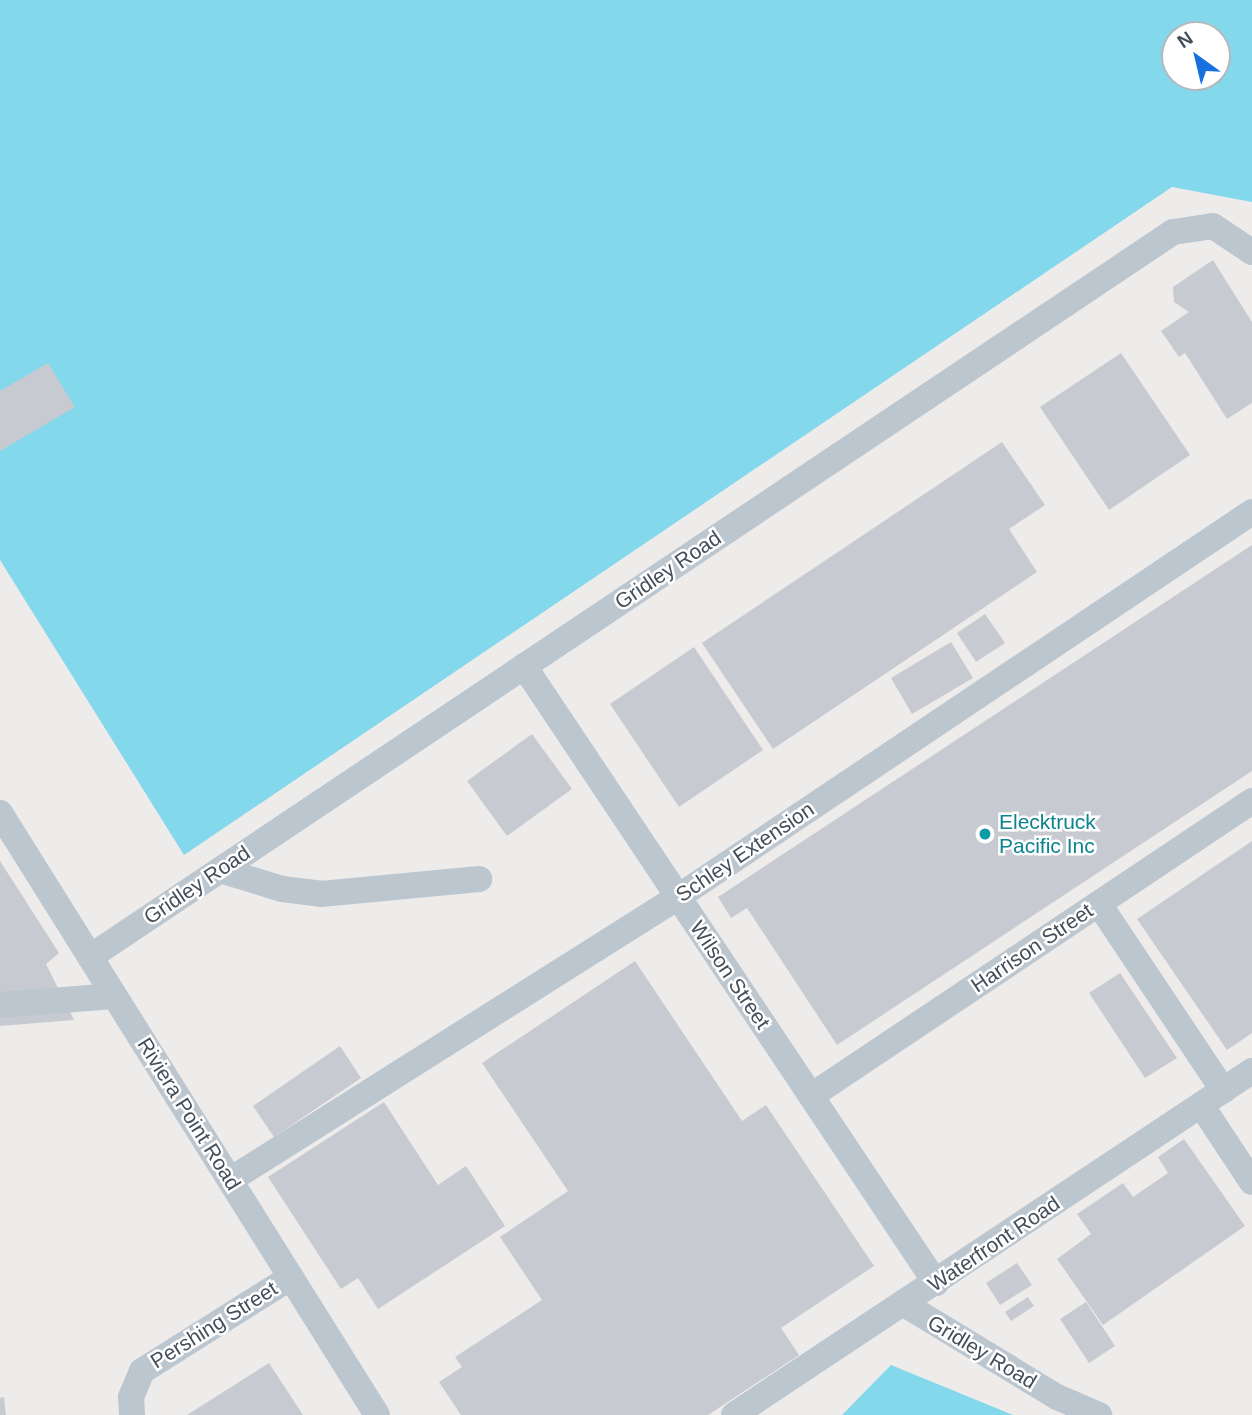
<!DOCTYPE html>
<style>
body{margin:0}
#map{position:relative;width:1252px;height:1415px;overflow:hidden;background:#eeebeb;font-family:Helvetica,sans-serif}
div>[style]{position:absolute}
.water>*{inset:0;background:#83d8ec}
.building>*{inset:0;background:#c8cad1}
.minor>*{height:26px;margin:-13px;padding:0 13px;transform-origin:13px;border-radius:13px;background:#bcc6cf}
.dots>*{width:19px;height:19px;translate:-50% -50%;box-sizing:border-box;border:4px solid #fff;border-radius:50%}
span{translate:-50% -50%;white-space:nowrap;text-align:center;line-height:1.15;-webkit-text-stroke:5px #fff;paint-order:stroke}
.street-label{font-size:21px;color:#444f59}
.culture-label{font-size:21px;color:#0d838f}
.left{translate:0 -50%;text-align:left}
.north{position:absolute;left:1161px;top:21px;width:70px;height:70px;box-sizing:border-box;background:#fff;border:2px solid #b4b9bd;border-radius:50%;rotate:326deg;font-size:19px;font-weight:700;line-height:28px;text-align:center;color:#444f59}
.north::after{content:'';display:block;margin:auto;width:24px;height:32px;background:#1670de;clip-path:polygon(50% 0,100% 100%,50% 72%,0 100%)}
</style>
<div id="map">
<div class="water">
<div style="clip-path:polygon(evenodd,0 0,1252px 0,1252px 202px,1172px 187px,184px 855px,0 560px,0 0,1175px 35px,1217px 35px,1217px 77px,1175px 77px,1175px 35px)"></div>
<div style="clip-path:polygon(891px 1365px,1013px 1415px,842px 1415px)"></div>
</div>
<div class="building">
<div style="clip-path:polygon(1213px 260px,1252px 322px,1252px 403px,1227px 419px,1185px 353px,1179px 357px,1161px 331px,1189px 312px,1174px 302px,1173px 287px)"></div>
<div style="clip-path:polygon(1121px 353px,1190px 455px,1109px 510px,1040px 407px)"></div>
<div style="clip-path:polygon(48px 363px,75px 407px,0 451px,0 391px)"></div>
<div style="clip-path:polygon(1002px 442px,1045px 505px,1009px 529px,1037px 572px,773px 749px,702px 643px)"></div>
<div style="clip-path:polygon(1252px 545px,1252px 771px,837px 1045px,747px 908px,731px 918px,718px 897px)"></div>
<div style="clip-path:polygon(985px 614px,1005px 643px,976px 662px,957px 633px)"></div>
<div style="clip-path:polygon(951px 642px,973px 678px,912px 714px,891px 678px)"></div>
<div style="clip-path:polygon(694px 647px,763px 750px,679px 807px,610px 704px)"></div>
<div style="clip-path:polygon(532px 734px,572px 789px,507px 836px,467px 781px)"></div>
<div style="clip-path:polygon(1252px 841px,1252px 1033px,1227px 1050px,1137px 919px)"></div>
<div style="clip-path:polygon(0 861px,59px 953px,46px 964px,74px 1020px,0 1026px)"></div>
<div style="clip-path:polygon(635px 961px,742px 1121px,766px 1105px,874px 1266px,781px 1328px,799px 1355px,708px 1415px,461px 1415px,439px 1382px,462px 1367px,455px 1357px,542px 1300px,500px 1237px,568px 1191px,482px 1063px)"></div>
<div style="clip-path:polygon(1120px 973px,1177px 1058px,1145px 1078px,1089px 993px)"></div>
<div style="clip-path:polygon(340px 1046px,361px 1078px,274px 1137px,253px 1106px)"></div>
<div style="clip-path:polygon(384px 1102px,438px 1185px,466px 1166px,505px 1226px,378px 1309px,358px 1278px,341px 1289px,268px 1177px)"></div>
<div style="clip-path:polygon(1184px 1139px,1245px 1226px,1103px 1325px,1057px 1259px,1091px 1234px,1077px 1214px,1123px 1183px,1133px 1197px,1168px 1173px,1158px 1157px)"></div>
<div style="clip-path:polygon(1017px 1263px,1032px 1285px,1000px 1305px,986px 1283px)"></div>
<div style="clip-path:polygon(1028px 1297px,1034px 1306px,1011px 1321px,1005px 1312px)"></div>
<div style="clip-path:polygon(1086px 1302px,1115px 1346px,1089px 1363px,1060px 1319px)"></div>
<div style="clip-path:polygon(269px 1363px,303px 1415px,187px 1415px)"></div>
<div style="clip-path:polygon(4px 1397px,6px 1415px,0 1415px,0 1398px)"></div>
</div>
<div class="minor">
<div style="left:524px;top:666px;width:742px;rotate:56.27deg"></div>
<div style="left:0;top:813px;width:710px;rotate:57.94deg"></div>
<div style="left:220px;top:870px;width:65px;rotate:17deg"></div>
<div style="left:282px;top:889px;width:39px;rotate:7deg"></div>
<div style="left:321px;top:894px;width:159px;rotate:-5.4deg"></div>
<div style="left:1099px;top:904px;width:224px;rotate:56.3deg"></div>
<div style="left:90px;top:957px;width:1303px;rotate:-33.8deg"></div>
<div style="left:1173px;top:232px;width:40px;rotate:-8.5deg"></div>
<div style="left:1213px;top:226px;width:47px;rotate:33.7deg"></div>
<div style="left:0;top:1005px;width:114px;rotate:-4.5deg"></div>
<div style="left:811px;top:1096px;width:531px;rotate:-33.78deg"></div>
<div style="left:1201px;top:1105px;width:92px;rotate:56.5deg"></div>
<div style="left:230px;top:1180px;width:530px;rotate:-32.28deg"></div>
<div style="left:678px;top:897px;width:691px;rotate:-33.85deg"></div>
<div style="left:904px;top:1304px;width:179px;rotate:31.3deg"></div>
<div style="left:1057px;top:1397px;width:46px;rotate:23.2deg"></div>
<div style="left:132px;top:1415px;width:18px;rotate:-93deg"></div>
<div style="left:131px;top:1397px;width:28px;rotate:-67deg"></div>
<div style="left:142px;top:1371px;width:176px;rotate:-32.2deg"></div>
<div style="left:734px;top:1415px;width:622px;rotate:-33.59deg"></div>
</div>
<div class="dots">
<div style="left:985px;top:834px;background:#0f9aa8"></div>
</div>
<div class="street-label">
<span style="left:668px;top:570px;rotate:-34deg">Gridley Road</span>
<span style="left:745px;top:852px;rotate:-34deg">Schley Extension</span>
<span style="left:197px;top:885px;rotate:-34deg">Gridley Road</span>
<span style="left:1032px;top:948px;rotate:-34deg">Harrison Street</span>
<span style="left:730px;top:975px;rotate:56deg">Wilson Street</span>
<span style="left:189px;top:1114px;rotate:58deg">Riviera Point Road</span>
<span style="left:994px;top:1244px;rotate:-34deg">Waterfront Road</span>
<span style="left:214px;top:1325px;rotate:-32deg">Pershing Street</span>
<span style="left:982px;top:1352px;rotate:31deg">Gridley Road</span>
</div>
<div class="culture-label">
<span class="left" style="left:999px;top:834px">Elecktruck<br>Pacific Inc</span>
</div>
<div class="north">N</div>
</div>
